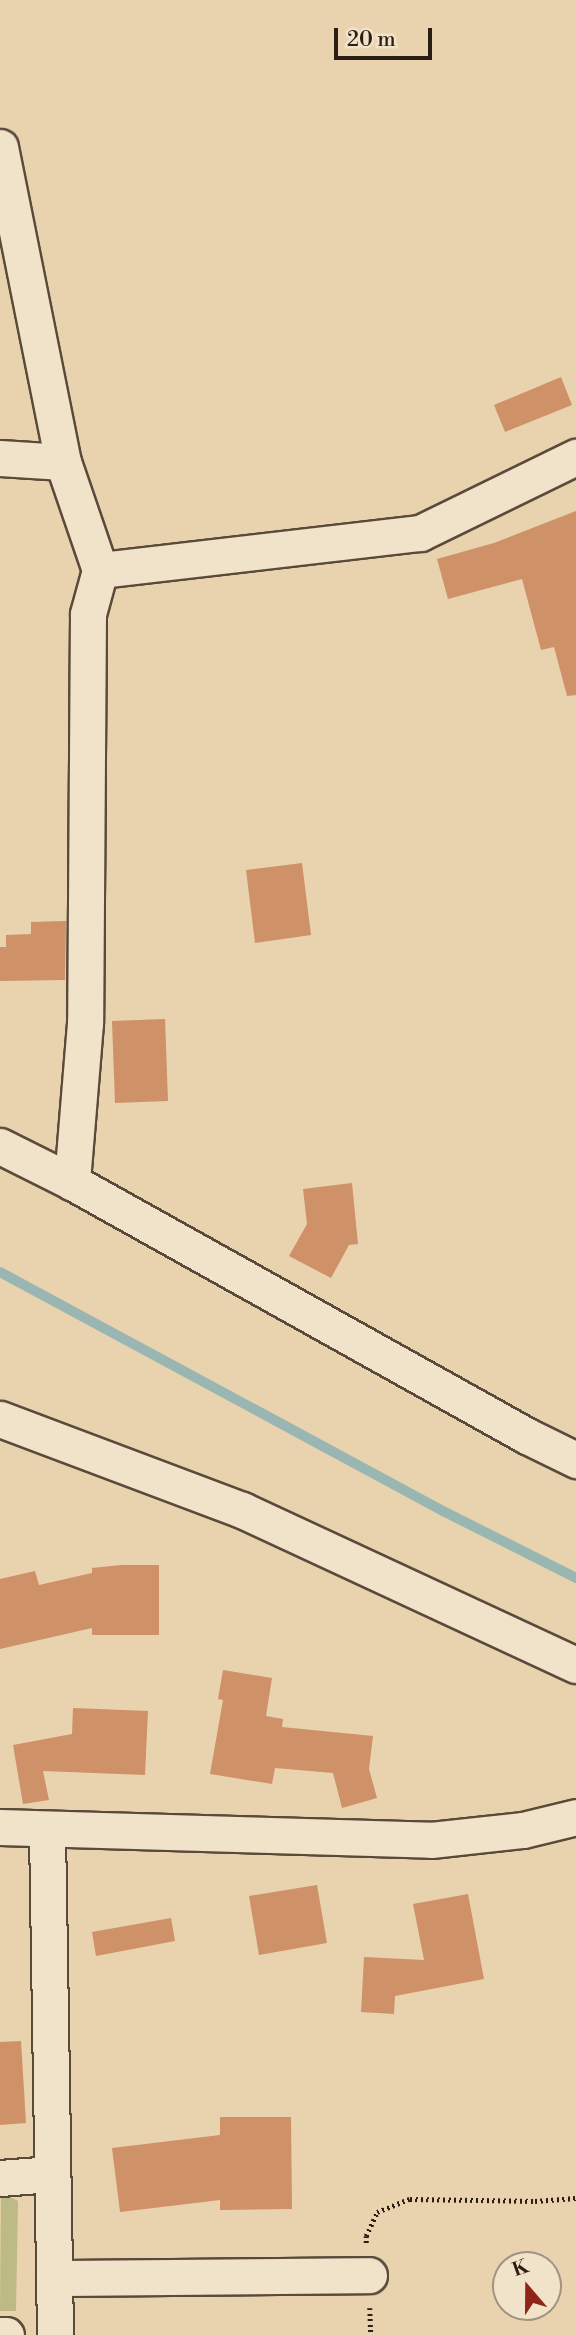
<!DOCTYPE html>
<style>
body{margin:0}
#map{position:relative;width:576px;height:2335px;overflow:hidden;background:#e9d2ae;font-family:"Libre Bodoni",serif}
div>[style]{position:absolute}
.green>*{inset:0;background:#beba85}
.stream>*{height:10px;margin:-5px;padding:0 5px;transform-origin:5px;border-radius:5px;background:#99b6b2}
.building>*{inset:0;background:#cf9167}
.path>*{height:4.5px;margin-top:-2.25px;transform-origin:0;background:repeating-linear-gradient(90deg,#2a1d13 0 2px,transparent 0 5.5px)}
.roads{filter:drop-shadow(2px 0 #5a4a3a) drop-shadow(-2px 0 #5a4a3a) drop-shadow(0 2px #5a4a3a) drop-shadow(0 -2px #5a4a3a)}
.street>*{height:35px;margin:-17.5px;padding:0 17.5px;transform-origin:17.5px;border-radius:17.5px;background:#f1e2ca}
span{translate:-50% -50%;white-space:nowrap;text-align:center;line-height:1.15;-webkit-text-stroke:5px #f1e2ca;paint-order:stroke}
.north{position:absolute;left:492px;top:2251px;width:70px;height:70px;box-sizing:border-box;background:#f1e2ca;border:2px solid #a19381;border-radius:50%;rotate:340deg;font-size:19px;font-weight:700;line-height:28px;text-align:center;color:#2a1d13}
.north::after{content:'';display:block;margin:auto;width:24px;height:32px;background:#8f2418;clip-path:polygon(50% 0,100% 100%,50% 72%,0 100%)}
.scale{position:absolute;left:334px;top:28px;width:98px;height:32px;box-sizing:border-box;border:4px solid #2a1d13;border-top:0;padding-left:9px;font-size:21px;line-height:24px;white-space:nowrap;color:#2a1d13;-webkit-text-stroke:5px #f1e2ca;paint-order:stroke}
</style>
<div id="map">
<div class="green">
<div style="clip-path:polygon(1px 2192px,18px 2201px,16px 2311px,0 2311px)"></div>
</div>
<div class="stream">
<div style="left:0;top:1272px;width:503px;rotate:28.35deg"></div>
<div style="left:443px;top:1511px;width:149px;rotate:26.7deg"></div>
</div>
<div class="building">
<div style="clip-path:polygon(561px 377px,572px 405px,505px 432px,494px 405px)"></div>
<div style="clip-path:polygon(576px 511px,576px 695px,567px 696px,554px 647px,541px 650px,522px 579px,448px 599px,437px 559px,494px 543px)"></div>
<div style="clip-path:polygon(302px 863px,311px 935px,255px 943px,246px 870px)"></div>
<div style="clip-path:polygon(66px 921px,65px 980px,0 981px,0 947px,6px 947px,6px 935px,31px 934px,31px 922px)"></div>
<div style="clip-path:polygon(165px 1019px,168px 1101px,115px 1103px,112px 1021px)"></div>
<div style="clip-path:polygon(352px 1183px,358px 1244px,349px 1245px,331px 1278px,289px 1256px,307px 1224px,303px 1189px)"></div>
<div style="clip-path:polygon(121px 1565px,159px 1565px,159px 1635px,92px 1635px,92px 1628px,0 1649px,0 1579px,35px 1571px,39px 1585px,92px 1573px,92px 1568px)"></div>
<div style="clip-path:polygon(223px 1670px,272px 1678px,266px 1716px,283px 1719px,282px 1727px,373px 1736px,369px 1769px,377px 1798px,342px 1808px,333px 1773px,275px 1768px,272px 1784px,210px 1774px,223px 1700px,218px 1699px)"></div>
<div style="clip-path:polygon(73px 1708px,148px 1711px,145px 1775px,43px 1771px,49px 1800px,23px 1804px,13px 1745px,72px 1734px)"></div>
<div style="clip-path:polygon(317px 1885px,327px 1943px,259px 1955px,249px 1896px)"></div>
<div style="clip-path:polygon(468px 1894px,484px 1979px,395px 1996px,394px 2014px,361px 2012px,364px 1957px,424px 1960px,413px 1904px)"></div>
<div style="clip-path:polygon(171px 1918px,175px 1941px,96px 1956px,92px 1932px)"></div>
<div style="clip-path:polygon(21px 2041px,26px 2123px,0 2125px,0 2042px)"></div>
<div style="clip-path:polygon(220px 2117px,291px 2117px,292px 2209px,220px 2210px,220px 2200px,120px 2212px,112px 2148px,220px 2135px)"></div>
</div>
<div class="path">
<div style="left:366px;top:2243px;width:7px;rotate:-90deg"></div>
<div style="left:366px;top:2236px;width:26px;rotate:-65deg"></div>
<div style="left:377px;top:2212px;width:35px;rotate:-22deg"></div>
<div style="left:410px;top:2199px;width:125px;rotate:0.9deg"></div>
<div style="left:535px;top:2201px;width:41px;rotate:-4.2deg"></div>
<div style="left:370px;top:2308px;width:27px;rotate:88deg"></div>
</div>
<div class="roads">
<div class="street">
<div style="left:0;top:147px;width:321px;rotate:78.7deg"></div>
<div style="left:63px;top:462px;width:114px;rotate:71.1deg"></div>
<div style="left:100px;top:570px;width:46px;rotate:105.3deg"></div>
<div style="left:88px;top:614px;width:409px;rotate:90.4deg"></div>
<div style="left:85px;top:1023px;width:160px;rotate:94.7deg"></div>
<div style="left:0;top:458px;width:63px;rotate:3.6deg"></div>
<div style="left:100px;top:570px;width:322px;rotate:-6.6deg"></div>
<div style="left:420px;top:533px;width:174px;rotate:-26deg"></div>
<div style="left:0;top:1146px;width:80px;rotate:26.6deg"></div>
<div style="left:72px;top:1182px;width:521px;rotate:29.17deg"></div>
<div style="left:527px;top:1436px;width:55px;rotate:26.1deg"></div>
<div style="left:0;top:1419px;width:259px;rotate:20.6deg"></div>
<div style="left:242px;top:1510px;width:368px;rotate:24.9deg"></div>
<div style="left:0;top:1827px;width:431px;rotate:1.7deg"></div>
<div style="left:431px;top:1840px;width:93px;rotate:-6.2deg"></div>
<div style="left:523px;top:1830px;width:55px;rotate:-13.8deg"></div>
<div style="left:47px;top:1830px;width:505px;rotate:89.09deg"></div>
<div style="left:0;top:2178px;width:51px;rotate:-4.5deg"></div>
<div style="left:54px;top:2278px;width:315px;rotate:-0.5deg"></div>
<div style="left:0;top:2335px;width:6px"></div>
</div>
</div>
<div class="north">K</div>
<div class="scale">20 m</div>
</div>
